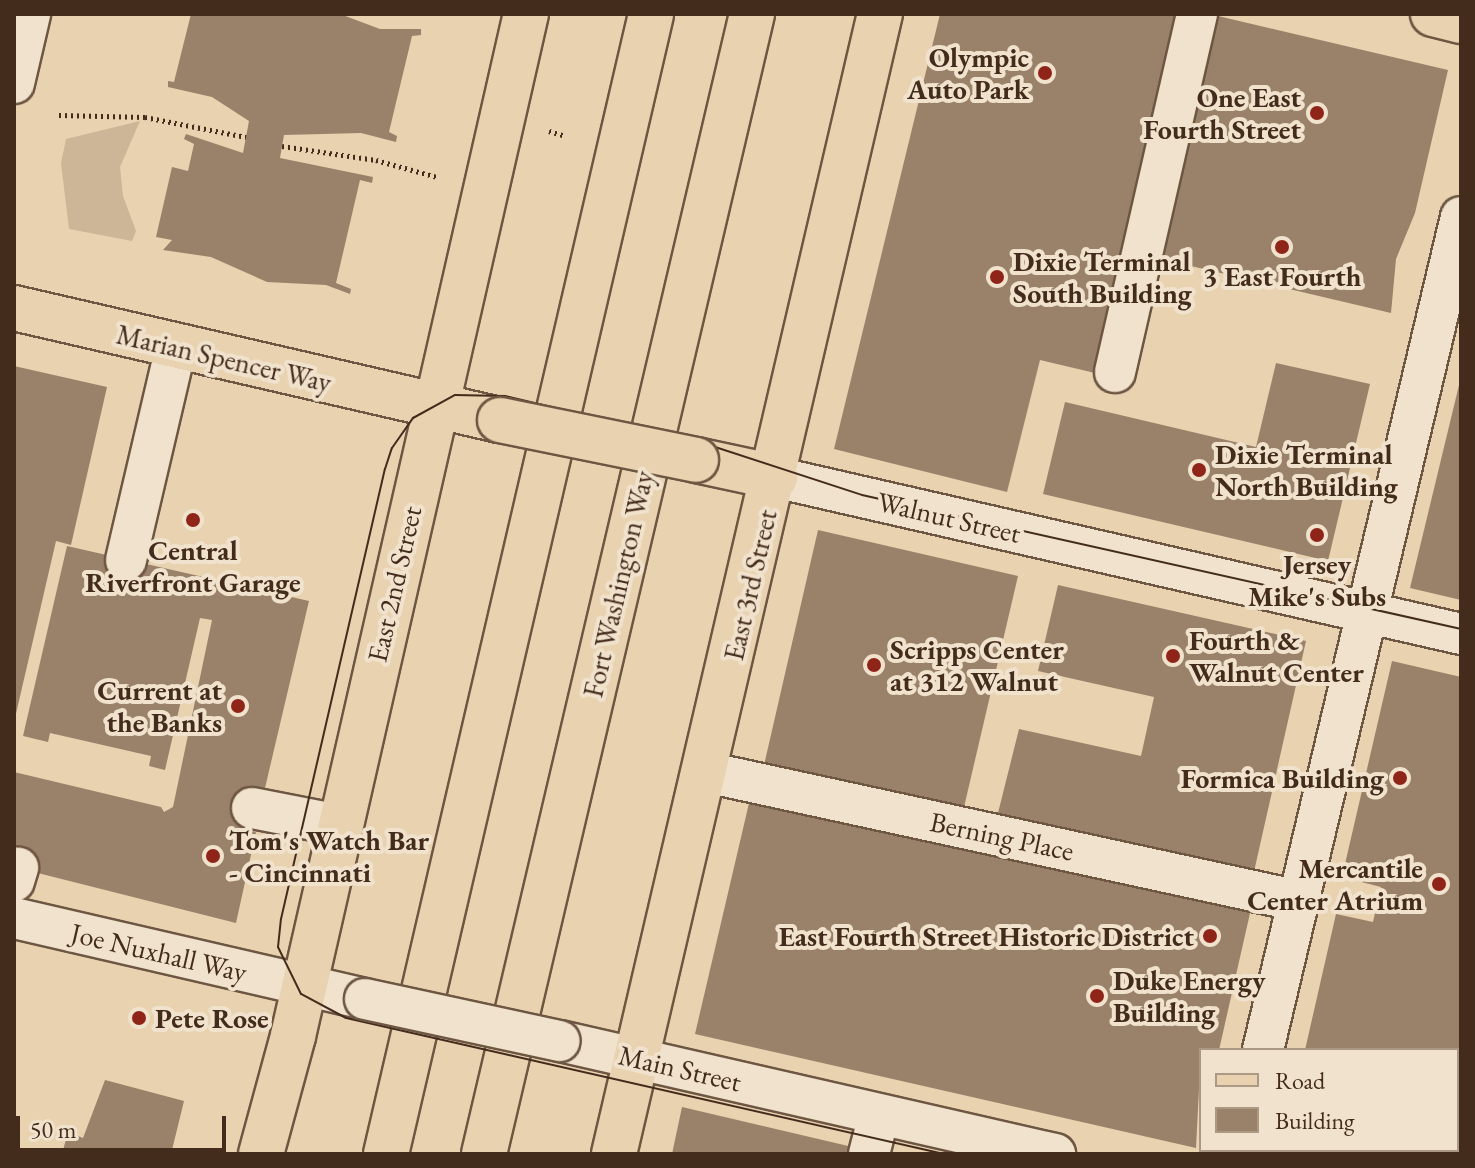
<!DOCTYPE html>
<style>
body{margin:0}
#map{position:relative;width:1475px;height:1168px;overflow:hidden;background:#e8d2b0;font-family:"EB Garamond",serif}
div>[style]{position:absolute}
.green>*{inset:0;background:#ccb697}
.building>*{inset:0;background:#998269}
.path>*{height:5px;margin-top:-2.5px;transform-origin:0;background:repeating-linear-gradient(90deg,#442c1d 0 2px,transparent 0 6px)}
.roads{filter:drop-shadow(2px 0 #6d5642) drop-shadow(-2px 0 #6d5642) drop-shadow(0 2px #6d5642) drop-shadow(0 -2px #6d5642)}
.minor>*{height:40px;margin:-20px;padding:0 20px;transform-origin:20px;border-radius:20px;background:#f0e2cc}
.major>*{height:44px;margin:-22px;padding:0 22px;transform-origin:22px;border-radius:22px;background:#e8d2b0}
.highway>*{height:44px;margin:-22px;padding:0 22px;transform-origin:22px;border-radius:22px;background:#e8d2b0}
.tram>*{height:2px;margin:-1px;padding:0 1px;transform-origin:1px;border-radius:1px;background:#442c1d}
.bridges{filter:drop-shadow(2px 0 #6d5642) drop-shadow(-2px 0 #6d5642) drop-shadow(0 2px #6d5642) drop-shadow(0 -2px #6d5642)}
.minor-bridge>*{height:40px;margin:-20px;padding:0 20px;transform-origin:20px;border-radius:20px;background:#f0e2cc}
.major-bridge>*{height:44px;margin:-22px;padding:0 22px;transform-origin:22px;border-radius:22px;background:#e8d2b0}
.dots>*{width:22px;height:22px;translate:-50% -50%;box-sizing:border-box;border:4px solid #f0e2cc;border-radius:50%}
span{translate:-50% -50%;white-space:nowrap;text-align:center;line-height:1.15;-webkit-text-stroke:8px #f0e2cc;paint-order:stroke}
.poi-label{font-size:28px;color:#442c1d;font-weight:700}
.right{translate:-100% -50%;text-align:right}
.left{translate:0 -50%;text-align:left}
.street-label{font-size:28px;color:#442c1d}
.frame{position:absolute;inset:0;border:16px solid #442c1d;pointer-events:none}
.legend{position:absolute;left:1199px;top:1048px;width:260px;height:104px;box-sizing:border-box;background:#f0e2cc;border:2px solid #ab9986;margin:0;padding:10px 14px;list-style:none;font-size:24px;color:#442c1d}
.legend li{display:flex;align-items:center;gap:16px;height:40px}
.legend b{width:40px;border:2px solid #ab9986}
.scale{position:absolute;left:16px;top:1116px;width:210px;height:36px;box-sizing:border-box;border:4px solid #442c1d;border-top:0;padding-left:10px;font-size:24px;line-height:28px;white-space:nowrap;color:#442c1d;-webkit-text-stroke:6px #f0e2cc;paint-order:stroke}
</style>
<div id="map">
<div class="green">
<div style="clip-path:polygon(140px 121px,120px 167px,123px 196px,136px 231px,132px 241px,69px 229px,61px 163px,66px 139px)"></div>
</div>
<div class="building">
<div style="clip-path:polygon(191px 14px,340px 14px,380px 29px,421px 29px,421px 35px,412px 36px,389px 132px,397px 136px,396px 142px,361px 133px,284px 135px,280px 158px,373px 177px,372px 183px,360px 180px,336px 283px,351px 289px,350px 294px,326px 285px,267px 282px,211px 257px,163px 250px,172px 240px,156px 237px,172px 167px,188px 171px,194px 144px,184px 139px,186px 134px,243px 153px,249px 121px,212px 97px,168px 87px,168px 81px,174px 82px)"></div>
<div style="clip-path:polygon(940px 14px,1178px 14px,1095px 373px,1040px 360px,1007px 492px,834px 449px)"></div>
<div style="clip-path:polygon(1218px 16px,1448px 70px,1415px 213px,1396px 259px,1391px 313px,1161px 259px)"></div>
<div style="clip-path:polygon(1276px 363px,1370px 384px,1328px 561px,1043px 494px,1065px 402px,1256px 447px)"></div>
<div style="clip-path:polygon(14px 366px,107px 387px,71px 545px,56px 541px,15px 718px)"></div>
<div style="clip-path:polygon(1460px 381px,1461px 381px,1461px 600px,1410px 588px)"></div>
<div style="clip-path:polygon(818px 530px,1018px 576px,961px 820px,762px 774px)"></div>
<div style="clip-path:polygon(67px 546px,309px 601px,265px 788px,257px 787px,252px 808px,248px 830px,256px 832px,236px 923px,14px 867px,14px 772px,161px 807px,164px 812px,173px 807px,212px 620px,200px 618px,165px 770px,149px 766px,151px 756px,50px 733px,48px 742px,23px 736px)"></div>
<div style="clip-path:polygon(1058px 585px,1306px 641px,1251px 885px,995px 825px,1019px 729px,1141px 756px,1154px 697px,1038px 671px)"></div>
<div style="clip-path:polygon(1392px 661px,1461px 677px,1461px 1154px,1318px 1154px,1457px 1150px,1457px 1050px,1305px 1050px,1336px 914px,1373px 922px,1381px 887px,1342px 877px)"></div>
<div style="clip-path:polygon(753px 786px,1253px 900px,1219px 1050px,1201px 1050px,1196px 1148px,695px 1034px)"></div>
<div style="clip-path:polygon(105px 1080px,184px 1101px,171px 1154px,62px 1154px,68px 1132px,83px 1138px)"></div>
<div style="clip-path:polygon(682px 1107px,861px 1149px,860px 1154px,672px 1154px)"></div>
</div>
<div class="path">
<div style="left:59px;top:115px;width:86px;rotate:1.3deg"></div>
<div style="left:145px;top:117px;width:103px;rotate:11.2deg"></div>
<div style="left:549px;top:131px;width:17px;rotate:17deg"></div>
<div style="left:282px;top:146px;width:95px;rotate:8.5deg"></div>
<div style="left:376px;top:160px;width:63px;rotate:15.6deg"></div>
</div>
<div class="roads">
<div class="minor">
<div style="left:14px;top:83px;width:71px;rotate:-76.9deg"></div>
<div style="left:1115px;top:372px;width:367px;rotate:-77.1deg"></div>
<div style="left:775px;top:477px;width:704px;rotate:12.89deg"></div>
<div style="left:126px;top:560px;width:219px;rotate:-76.8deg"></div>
<div style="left:706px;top:772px;width:607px;rotate:12.27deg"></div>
<div style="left:252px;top:808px;width:89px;rotate:11.1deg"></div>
<div style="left:14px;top:881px;width:14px;rotate:-73deg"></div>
<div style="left:14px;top:918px;width:360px;rotate:13deg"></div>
<div style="left:560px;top:1041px;width:508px;rotate:12.86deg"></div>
<div style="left:1263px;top:1050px;width:856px;rotate:-76.63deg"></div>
<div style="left:869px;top:1154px;width:40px;rotate:-75.6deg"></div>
<div style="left:1239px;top:1154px;width:4px;rotate:-76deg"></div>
</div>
<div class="major">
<div style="left:1433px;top:14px;width:29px;rotate:14deg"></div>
<div style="left:14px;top:308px;width:499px;rotate:13deg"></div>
<div style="left:696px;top:460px;width:81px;rotate:12.1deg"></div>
<div style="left:261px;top:1154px;width:122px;rotate:-74.8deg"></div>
<div style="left:293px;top:1036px;width:1048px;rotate:-77.16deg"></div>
<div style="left:614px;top:1154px;width:1171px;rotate:-76.87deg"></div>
</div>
<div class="highway">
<div style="left:386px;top:1154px;width:1170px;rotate:-76.91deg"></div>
<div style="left:484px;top:1154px;width:1171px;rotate:-76.77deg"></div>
</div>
</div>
<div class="tram">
<div style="left:944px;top:1154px;width:613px;rotate:-167.19deg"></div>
<div style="left:346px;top:1018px;width:51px;rotate:-151.9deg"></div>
<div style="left:301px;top:994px;width:52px;rotate:-116.1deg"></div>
<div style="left:278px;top:947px;width:28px;rotate:-84deg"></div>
<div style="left:281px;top:919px;width:462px;rotate:-77deg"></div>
<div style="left:385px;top:469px;width:22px;rotate:-72deg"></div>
<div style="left:392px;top:448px;width:37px;rotate:-55deg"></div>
<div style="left:413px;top:418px;width:48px;rotate:-28.7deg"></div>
<div style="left:455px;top:395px;width:50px;rotate:1.1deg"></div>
<div style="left:505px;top:396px;width:200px;rotate:13.3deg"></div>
<div style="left:700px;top:442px;width:170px;rotate:18.1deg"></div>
<div style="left:862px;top:495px;width:614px;rotate:12.61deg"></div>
</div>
<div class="bridges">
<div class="minor-bridge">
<div style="left:365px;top:999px;width:199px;rotate:12.2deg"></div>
</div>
<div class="major-bridge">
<div style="left:500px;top:420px;width:200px;rotate:11.5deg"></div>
</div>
</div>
<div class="dots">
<div style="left:1045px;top:73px;background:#8f2418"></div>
<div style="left:1317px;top:113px;background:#8f2418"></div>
<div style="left:1282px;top:247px;background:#8f2418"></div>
<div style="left:997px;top:277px;background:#8f2418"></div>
<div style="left:1199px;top:470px;background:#8f2418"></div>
<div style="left:193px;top:520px;background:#8f2418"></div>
<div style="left:1317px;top:535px;background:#8f2418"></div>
<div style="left:1173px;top:656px;background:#8f2418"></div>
<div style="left:874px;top:665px;background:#8f2418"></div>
<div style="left:238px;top:706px;background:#8f2418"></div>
<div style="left:1400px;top:778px;background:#8f2418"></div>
<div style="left:213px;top:856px;background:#8f2418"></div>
<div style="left:1439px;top:884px;background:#8f2418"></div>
<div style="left:1210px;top:936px;background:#8f2418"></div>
<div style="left:1097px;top:996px;background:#8f2418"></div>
<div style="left:139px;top:1018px;background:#8f2418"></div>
</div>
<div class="poi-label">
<span class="right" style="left:1029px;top:73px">Olympic<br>Auto Park</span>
<span class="right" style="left:1301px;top:113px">One East<br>Fourth Street</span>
<span class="left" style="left:1013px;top:277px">Dixie Terminal<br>South Building</span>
<span style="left:1282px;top:276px">3 East Fourth</span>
<span class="left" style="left:1215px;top:470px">Dixie Terminal<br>North Building</span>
<span style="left:193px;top:566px">Central<br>Riverfront Garage</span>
<span style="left:1317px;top:580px">Jersey<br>Mike's Subs</span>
<span class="left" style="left:1189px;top:656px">Fourth &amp;<br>Walnut Center</span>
<span class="left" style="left:890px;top:665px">Scripps Center<br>at 312 Walnut</span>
<span class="right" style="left:222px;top:706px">Current at<br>the Banks</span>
<span class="right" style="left:1384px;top:778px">Formica Building</span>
<span class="left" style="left:229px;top:856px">Tom's Watch Bar<br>- Cincinnati</span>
<span class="right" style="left:1423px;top:884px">Mercantile<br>Center Atrium</span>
<span class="right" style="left:1194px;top:936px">East Fourth Street Historic District</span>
<span class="left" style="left:1113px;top:996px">Duke Energy<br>Building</span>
<span class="left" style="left:155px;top:1018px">Pete Rose</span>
</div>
<div class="street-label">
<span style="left:224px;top:358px;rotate:13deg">Marian Spencer Way</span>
<span style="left:949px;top:517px;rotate:13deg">Walnut Street</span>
<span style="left:394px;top:584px;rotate:-77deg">East 2nd Street</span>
<span style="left:618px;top:584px;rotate:-77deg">Fort Washington Way</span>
<span style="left:750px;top:585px;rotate:-77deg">East 3rd Street</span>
<span style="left:1002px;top:836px;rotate:12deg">Berning Place</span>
<span style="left:159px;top:952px;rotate:13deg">Joe Nuxhall Way</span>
<span style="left:680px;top:1068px;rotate:13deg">Main Street</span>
</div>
<div class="frame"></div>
<ul class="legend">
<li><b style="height:10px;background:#e8d2b0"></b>Road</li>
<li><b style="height:22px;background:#998269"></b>Building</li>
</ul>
<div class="scale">50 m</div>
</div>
